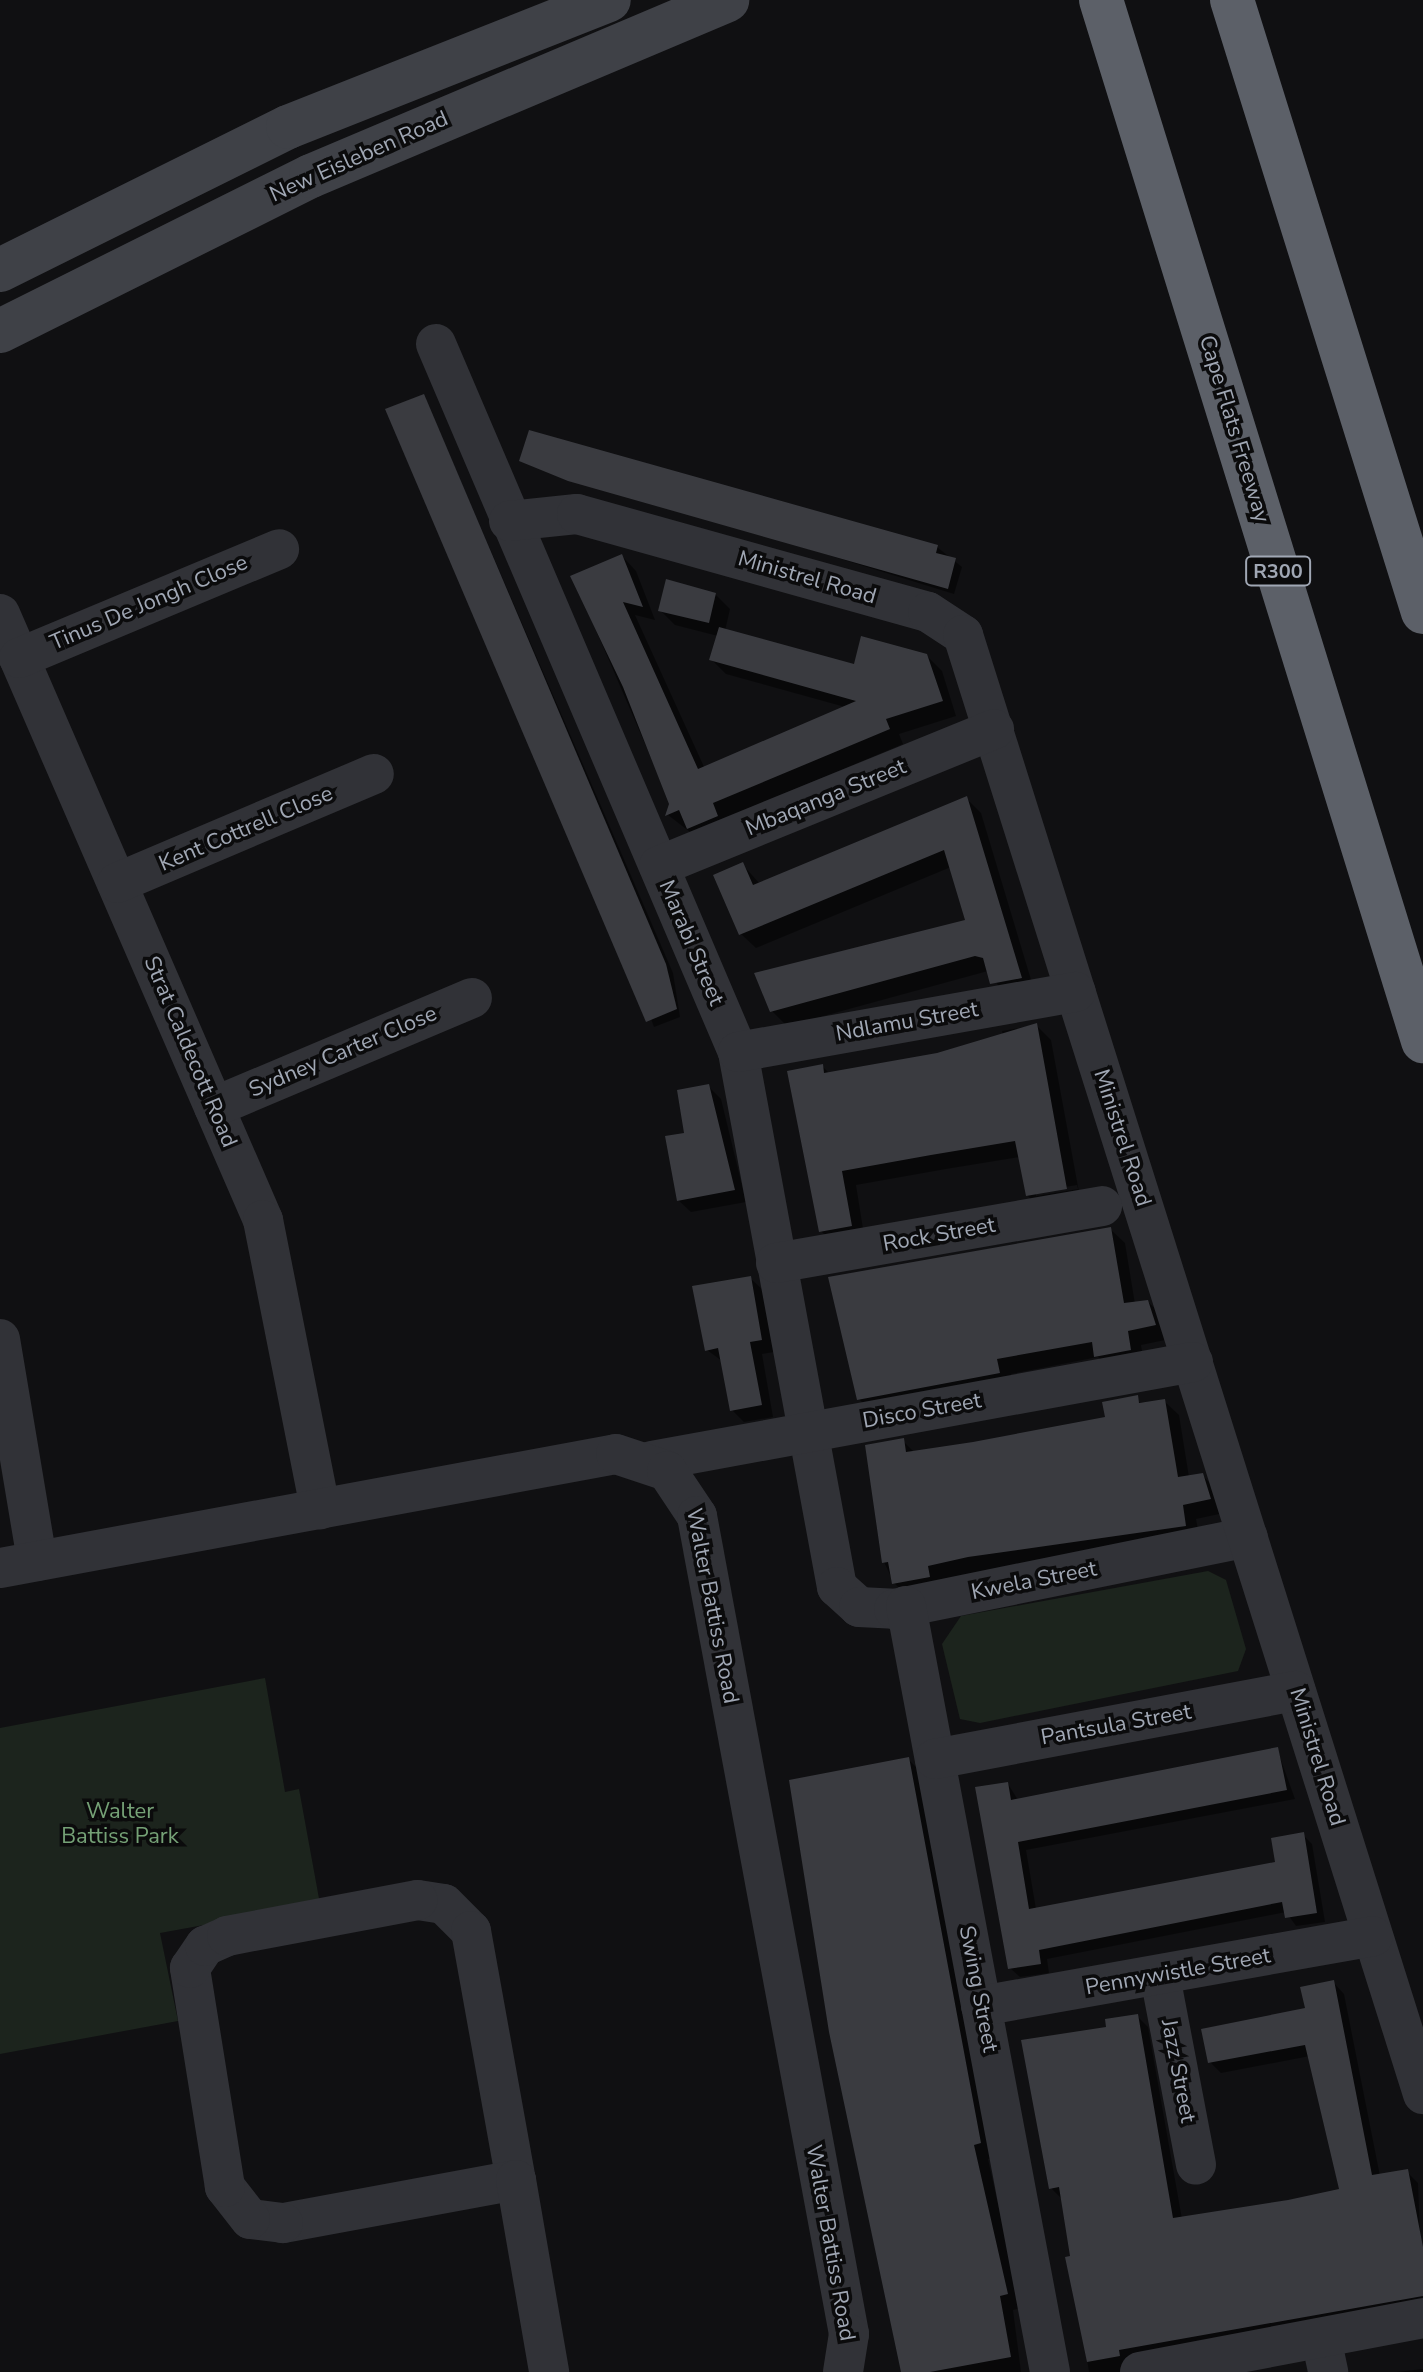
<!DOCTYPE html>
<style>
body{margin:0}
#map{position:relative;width:1423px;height:2372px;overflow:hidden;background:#101012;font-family:"Nunito Sans",sans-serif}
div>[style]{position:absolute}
.green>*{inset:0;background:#1c241d}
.shadow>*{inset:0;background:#0007}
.building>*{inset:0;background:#3a3b40}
.street>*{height:40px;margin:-20px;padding:0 20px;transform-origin:20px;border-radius:20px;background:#313237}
.secondary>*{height:44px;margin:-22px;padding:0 22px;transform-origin:22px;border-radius:22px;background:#3f4147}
.highway>*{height:44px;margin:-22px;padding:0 22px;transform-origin:22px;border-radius:22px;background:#5c6068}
span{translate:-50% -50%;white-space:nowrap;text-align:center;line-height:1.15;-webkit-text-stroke:7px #0b0b0c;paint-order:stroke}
.shield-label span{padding:2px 6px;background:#0b0b0c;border:2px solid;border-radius:6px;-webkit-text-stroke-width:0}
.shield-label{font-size:20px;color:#a0a7b4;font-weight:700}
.street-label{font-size:22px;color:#a0a7b4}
.park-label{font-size:22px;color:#75a176}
</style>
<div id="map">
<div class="green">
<div style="clip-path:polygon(1208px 1571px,1226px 1580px,1246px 1649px,1238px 1671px,980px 1723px,960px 1719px,942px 1644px,961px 1616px)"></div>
<div style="clip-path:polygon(265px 1678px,285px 1792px,299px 1789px,320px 1904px,160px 1933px,178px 2021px,0 2054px,0 1728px)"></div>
</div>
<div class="shadow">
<div style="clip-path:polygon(424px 396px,673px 973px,680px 1017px,654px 1027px)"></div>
<div style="clip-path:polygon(521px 460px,937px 547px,962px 567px,954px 594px)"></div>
<div style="clip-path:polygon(622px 556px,636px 571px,655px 620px,635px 615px,705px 769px,845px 707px,726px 674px,712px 660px,718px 636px,675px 625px,660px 610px,715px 594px,730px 609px,725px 631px,856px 667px,926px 655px,942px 671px,956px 716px,899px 734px,903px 744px,726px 818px,703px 842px,668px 815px,671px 804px,573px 577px)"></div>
<div style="clip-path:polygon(967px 799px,981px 813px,1035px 993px,1007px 998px,988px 971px,787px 1026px,772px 1011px,968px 921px,951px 867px,756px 948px,741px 934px,743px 865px,760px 884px)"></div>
<div style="clip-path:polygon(evenodd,1036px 1025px,1051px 1040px,1081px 1203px,1042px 1210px,1027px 1195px,1020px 1157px,946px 1169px,856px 1185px,865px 1241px,836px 1246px,821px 1231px,822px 1066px,830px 1074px,1004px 1041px,1002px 1031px,1036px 1025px,1077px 1185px,1078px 1189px,1036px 1196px,1036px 1192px,1077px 1185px)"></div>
<div style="clip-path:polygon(708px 1086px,721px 1099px,746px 1202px,691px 1212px,678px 1200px,687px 1134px)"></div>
<div style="clip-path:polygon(1110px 1229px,1125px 1243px,1135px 1304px,1148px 1302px,1163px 1316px,1170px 1339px,1141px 1345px,1144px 1364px,1111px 1370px,1098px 1357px,1011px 1374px,1013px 1388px,873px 1414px,859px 1399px)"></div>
<div style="clip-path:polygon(750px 1278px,763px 1290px,774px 1352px,762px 1354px,773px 1417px,744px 1422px,732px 1410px,722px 1361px,707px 1350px)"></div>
<div style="clip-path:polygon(1164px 1401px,1179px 1415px,1189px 1477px,1202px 1475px,1217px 1490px,1224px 1513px,1196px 1519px,1200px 1540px,909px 1597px,894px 1583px,884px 1562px,903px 1441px,915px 1453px,1107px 1419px,1105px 1404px)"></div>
<div style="clip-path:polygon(1277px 1749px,1295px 1799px,1026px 1850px,1036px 1909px,1277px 1863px,1303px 1835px,1312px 1844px,1325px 1922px,1296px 1926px,1286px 1912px,1047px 1959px,1049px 1973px,1020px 1977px,1010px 1968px,1008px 1784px,1018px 1800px)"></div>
<div style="clip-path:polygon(908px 1759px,923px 1774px,995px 2158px,988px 2159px,1021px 2308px,1013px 2310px,1021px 2372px,902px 2372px)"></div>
<div style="clip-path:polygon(1333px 1982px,1344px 1994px,1380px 2176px,1407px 2172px,1418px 2183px,1423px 2309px,1129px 2372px,1089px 2372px,1062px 2199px,1051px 2188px,1108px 2029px,1137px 2016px,1148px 2027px,1182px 2219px,1341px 2191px,1310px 2056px,1221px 2073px,1210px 2062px,1307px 2010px)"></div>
<div style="clip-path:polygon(1423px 2369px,1423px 2372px,1397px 2372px)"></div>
</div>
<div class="building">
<div style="clip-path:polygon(424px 394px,666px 964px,677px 1009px,646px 1022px,385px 409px)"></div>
<div style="clip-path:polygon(529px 430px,938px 545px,936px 553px,956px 558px,948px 589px,568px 481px,519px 461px)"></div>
<div style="clip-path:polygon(622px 554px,643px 607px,623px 602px,698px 769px,856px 701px,709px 660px,719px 627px,854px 664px,861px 636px,927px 654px,943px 701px,886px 719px,890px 729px,713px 803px,718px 816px,687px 829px,679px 810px,665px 816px,669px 804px,623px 687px,570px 576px)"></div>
<div style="clip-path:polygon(666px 579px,716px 593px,709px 623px,658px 611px)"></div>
<div style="clip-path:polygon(967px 796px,1022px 978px,990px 984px,983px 958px,975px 956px,770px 1012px,754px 973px,965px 920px,944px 850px,739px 935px,713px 875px,743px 862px,753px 885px)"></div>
<div style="clip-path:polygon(1037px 1023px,1067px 1189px,1026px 1196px,1015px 1141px,931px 1155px,842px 1171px,852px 1226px,819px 1232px,787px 1071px,823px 1064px,824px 1073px,937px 1053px)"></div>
<div style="clip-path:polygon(709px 1084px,735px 1190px,677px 1201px,665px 1136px,684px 1133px,677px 1090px)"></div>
<div style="clip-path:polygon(1111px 1227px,1124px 1303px,1148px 1300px,1156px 1325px,1128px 1331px,1131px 1350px,1094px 1357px,1092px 1342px,997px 1359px,1000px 1373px,857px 1400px,828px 1277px)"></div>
<div style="clip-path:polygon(751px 1276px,762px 1340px,750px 1342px,762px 1405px,730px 1411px,718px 1348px,705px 1351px,692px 1286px)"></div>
<div style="clip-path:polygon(1138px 1395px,1139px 1403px,1165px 1399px,1178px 1477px,1203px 1473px,1211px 1499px,1183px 1505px,1186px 1526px,968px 1557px,928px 1566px,930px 1577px,892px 1584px,888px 1562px,882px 1563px,865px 1445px,904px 1438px,906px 1452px,973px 1442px,1105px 1417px,1102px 1402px)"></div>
<div style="clip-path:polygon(1278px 1747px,1287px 1790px,1018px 1842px,1029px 1909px,1275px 1862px,1271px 1838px,1304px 1832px,1317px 1913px,1285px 1918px,1282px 1902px,1039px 1950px,1041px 1964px,1008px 1969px,975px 1787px,1008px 1782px,1011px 1800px)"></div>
<div style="clip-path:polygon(909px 1757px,981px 2143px,974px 2145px,1008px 2294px,1000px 2296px,1011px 2357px,930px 2372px,901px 2372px,829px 2032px,789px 1780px)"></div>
<div style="clip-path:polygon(1334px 1980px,1372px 2175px,1408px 2169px,1423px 2247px,1423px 2296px,1119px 2350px,1120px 2356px,1087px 2362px,1065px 2257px,1070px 2256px,1059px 2187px,1049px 2189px,1021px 2040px,1106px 2027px,1105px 2019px,1138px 2014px,1173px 2218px,1288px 2200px,1339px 2189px,1305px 2045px,1208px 2063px,1201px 2029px,1305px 2008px,1300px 1987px)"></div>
</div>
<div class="street">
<div style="left:436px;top:344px;width:770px;rotate:66.9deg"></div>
<div style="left:738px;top:1052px;width:544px;rotate:79.52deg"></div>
<div style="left:837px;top:1587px;width:30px;rotate:42deg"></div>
<div style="left:859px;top:1607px;width:35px;rotate:3deg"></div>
<div style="left:894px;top:1609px;width:361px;rotate:-11.5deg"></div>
<div style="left:509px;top:521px;width:68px;rotate:-5.9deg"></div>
<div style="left:577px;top:514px;width:364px;rotate:15.6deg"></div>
<div style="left:928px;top:612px;width:42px;rotate:33.3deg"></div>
<div style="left:963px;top:635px;width:1530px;rotate:72.5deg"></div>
<div style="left:0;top:614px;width:661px;rotate:66.54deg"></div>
<div style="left:263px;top:1220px;width:295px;rotate:78.8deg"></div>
<div style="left:19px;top:658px;width:282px;rotate:-22.7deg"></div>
<div style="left:659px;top:866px;width:362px;rotate:-22.2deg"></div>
<div style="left:117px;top:883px;width:279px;rotate:-23deg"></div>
<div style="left:738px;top:1052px;width:343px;rotate:-10.1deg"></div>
<div style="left:214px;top:1107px;width:280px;rotate:-22.9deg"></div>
<div style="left:776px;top:1263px;width:331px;rotate:-9.9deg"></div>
<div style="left:0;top:1339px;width:225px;rotate:80.5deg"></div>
<div style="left:652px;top:1461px;width:550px;rotate:-10.37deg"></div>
<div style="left:0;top:1568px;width:626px;rotate:-10.48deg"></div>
<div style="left:616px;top:1454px;width:54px;rotate:18.4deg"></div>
<div style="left:667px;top:1471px;width:54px;rotate:56.3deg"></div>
<div style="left:697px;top:1516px;width:832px;rotate:79.47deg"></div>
<div style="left:849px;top:2334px;width:38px;rotate:99deg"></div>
<div style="left:906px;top:1606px;width:779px;rotate:79.35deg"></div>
<div style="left:935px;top:1759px;width:367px;rotate:-10.7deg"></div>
<div style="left:418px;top:1900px;width:26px;rotate:9deg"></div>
<div style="left:444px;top:1904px;width:38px;rotate:45deg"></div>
<div style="left:471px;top:1931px;width:253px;rotate:79.8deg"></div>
<div style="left:516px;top:2180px;width:237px;rotate:169.5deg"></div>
<div style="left:283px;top:2223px;width:33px;rotate:-173deg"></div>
<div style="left:250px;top:2219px;width:41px;rotate:-128deg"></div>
<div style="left:225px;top:2187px;width:222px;rotate:-99.1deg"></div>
<div style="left:190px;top:1968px;width:27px;rotate:-56deg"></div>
<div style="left:205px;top:1946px;width:24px;rotate:-24deg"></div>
<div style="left:227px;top:1936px;width:194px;rotate:-10.7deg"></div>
<div style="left:1160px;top:1976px;width:192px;rotate:79.2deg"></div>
<div style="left:981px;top:2006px;width:398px;rotate:-10.1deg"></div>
<div style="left:516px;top:2180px;width:195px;rotate:80.2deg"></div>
<div style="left:1321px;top:2338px;width:35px;rotate:78deg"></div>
<div style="left:1140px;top:2372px;width:288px;rotate:-10.8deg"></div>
</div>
<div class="secondary">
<div style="left:0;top:270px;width:322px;rotate:-26.4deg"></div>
<div style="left:288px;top:127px;width:345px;rotate:-21.6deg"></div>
<div style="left:0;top:331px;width:347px;rotate:-26.5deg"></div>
<div style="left:311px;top:176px;width:452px;rotate:-22.9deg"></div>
</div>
<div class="highway">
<div style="left:1101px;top:0;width:1090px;rotate:72.81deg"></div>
<div style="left:1232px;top:0;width:641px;rotate:72.67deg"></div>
</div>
<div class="shield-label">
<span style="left:1278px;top:571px">R300</span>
</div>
<div class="street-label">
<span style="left:359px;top:157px;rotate:-24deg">New Eisleben Road</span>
<span style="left:1234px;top:429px;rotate:73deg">Cape Flats Freeway</span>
<span style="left:807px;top:578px;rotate:16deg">Ministrel Road</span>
<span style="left:149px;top:603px;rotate:-23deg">Tinus De Jongh Close</span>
<span style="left:826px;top:798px;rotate:-22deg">Mbaqanga Street</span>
<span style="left:246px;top:829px;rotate:-23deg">Kent Cottrell Close</span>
<span style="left:691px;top:943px;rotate:67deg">Marabi Street</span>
<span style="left:907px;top:1022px;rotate:-10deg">Ndlamu Street</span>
<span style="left:190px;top:1052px;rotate:67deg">Strat Caldecott Road</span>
<span style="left:343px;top:1052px;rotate:-23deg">Sydney Carter Close</span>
<span style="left:1122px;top:1138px;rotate:72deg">Ministrel Road</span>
<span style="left:939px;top:1235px;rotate:-10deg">Rock Street</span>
<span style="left:922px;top:1411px;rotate:-10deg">Disco Street</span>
<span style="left:1034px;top:1581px;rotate:-11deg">Kwela Street</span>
<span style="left:712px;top:1606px;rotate:79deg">Walter Battiss Road</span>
<span style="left:1116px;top:1725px;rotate:-10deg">Pantsula Street</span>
<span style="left:1317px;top:1757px;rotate:73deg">Ministrel Road</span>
<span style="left:1178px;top:1972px;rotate:-10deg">Pennywistle Street</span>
<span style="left:978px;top:1989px;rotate:79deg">Swing Street</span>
<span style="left:1178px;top:2071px;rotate:79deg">Jazz Street</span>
<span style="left:830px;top:2243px;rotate:80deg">Walter Battiss Road</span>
</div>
<div class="park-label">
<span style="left:120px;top:1824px">Walter<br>Battiss Park</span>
</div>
</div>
